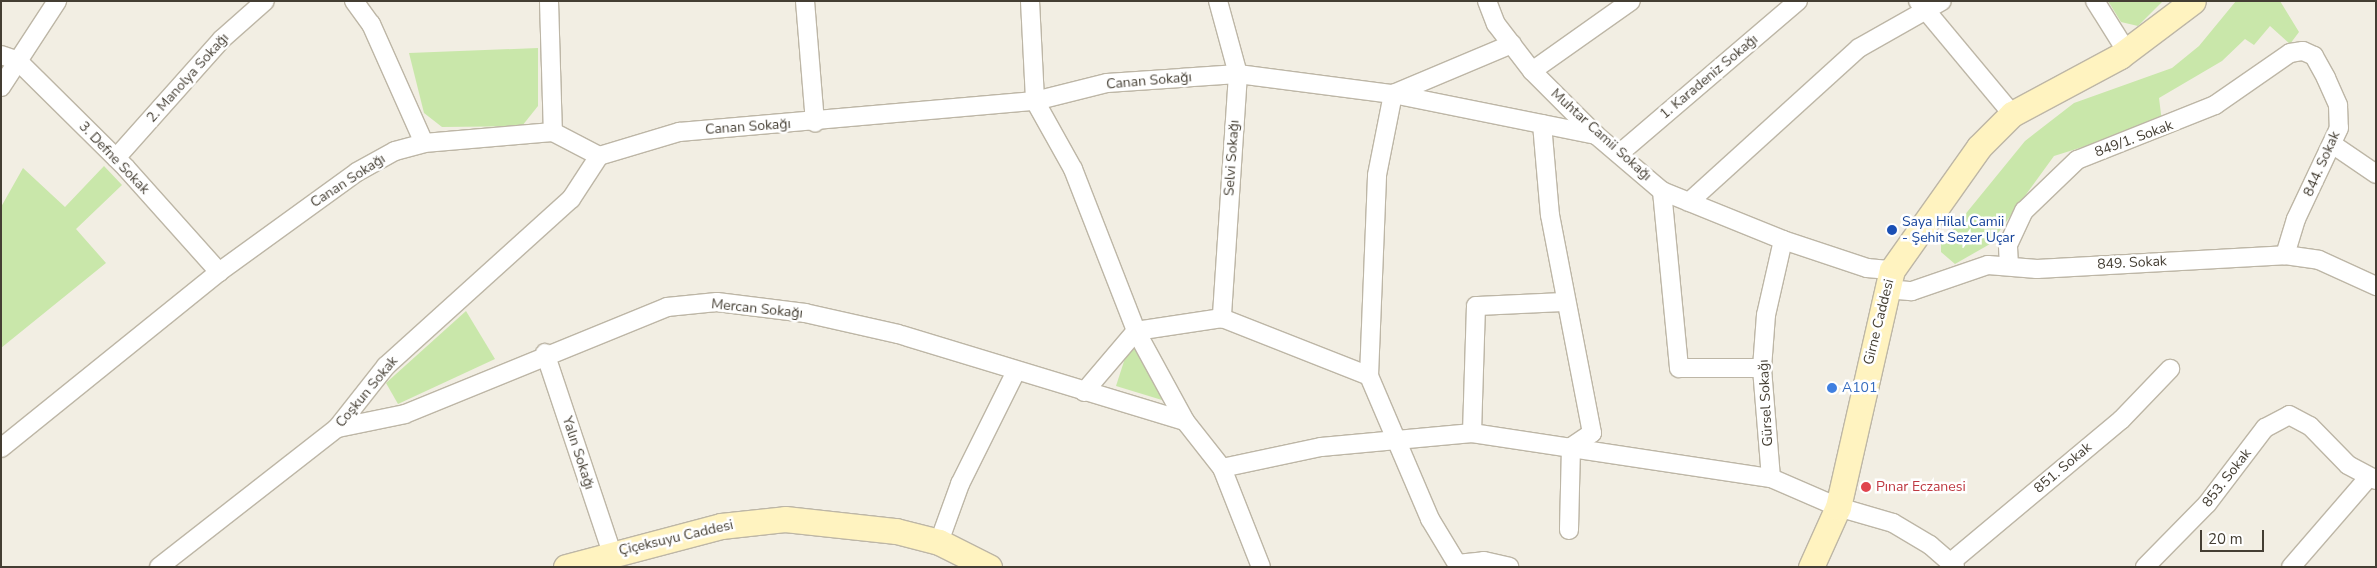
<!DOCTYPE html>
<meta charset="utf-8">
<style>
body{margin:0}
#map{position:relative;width:2377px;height:568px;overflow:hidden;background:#f2eee3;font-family:"Nunito Sans",sans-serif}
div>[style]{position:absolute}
.green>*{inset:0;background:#c9e7aa}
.roads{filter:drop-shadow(1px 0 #bdb6a6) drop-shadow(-1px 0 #bdb6a6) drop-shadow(0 1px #bdb6a6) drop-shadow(0 -1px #bdb6a6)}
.street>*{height:18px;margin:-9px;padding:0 9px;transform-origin:9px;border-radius:9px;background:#fff}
.secondary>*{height:25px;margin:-12.5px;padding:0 12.5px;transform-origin:12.5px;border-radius:12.5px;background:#fff3c0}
.dots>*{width:14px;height:14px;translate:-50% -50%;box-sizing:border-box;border:2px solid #fff;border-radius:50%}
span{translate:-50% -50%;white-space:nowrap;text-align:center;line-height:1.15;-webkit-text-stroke:5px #fff;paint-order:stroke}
.street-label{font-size:14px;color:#443e33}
.transit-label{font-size:14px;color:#164399}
.left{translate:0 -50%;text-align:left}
.shop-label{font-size:14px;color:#366cbe}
.health-label{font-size:14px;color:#be3a42}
.frame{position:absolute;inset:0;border:2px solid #443e33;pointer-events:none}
.scale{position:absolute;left:2200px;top:530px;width:64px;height:22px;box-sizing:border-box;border:2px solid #443e33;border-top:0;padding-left:6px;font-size:15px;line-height:18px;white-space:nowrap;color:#443e33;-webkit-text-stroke:4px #fff;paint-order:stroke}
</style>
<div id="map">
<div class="green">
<div style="clip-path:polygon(2108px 1px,2163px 1px,2138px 26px,2121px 22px)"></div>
<div style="clip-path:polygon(2236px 1px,2280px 1px,2299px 32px,2290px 44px,2270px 26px,2254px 45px,2245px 39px,2222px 61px,2159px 98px,2162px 122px,2054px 156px,1990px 244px,1955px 264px,1941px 252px,1941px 244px,2025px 141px,2074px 103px,2172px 68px,2199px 46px)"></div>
<div style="clip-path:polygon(538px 48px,538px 106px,522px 126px,442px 127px,424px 113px,409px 53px)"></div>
<div style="clip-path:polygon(104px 166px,122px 185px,76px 229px,106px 263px,1px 348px,1px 207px,23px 168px,65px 207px)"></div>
<div style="clip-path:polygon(466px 311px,495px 359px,398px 404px,386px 383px)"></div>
<div style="clip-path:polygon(1135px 348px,1156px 384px,1162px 400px,1116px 386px,1127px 352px)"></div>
</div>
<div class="roads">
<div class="street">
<div style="left:354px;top:1px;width:29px;rotate:54deg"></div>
<div style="left:371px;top:24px;width:130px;rotate:66deg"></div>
<div style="left:549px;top:1px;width:131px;rotate:88.3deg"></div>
<div style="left:805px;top:1px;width:122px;rotate:85.3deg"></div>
<div style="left:1030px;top:1px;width:100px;rotate:87.1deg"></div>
<div style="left:1035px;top:101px;width:78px;rotate:60.8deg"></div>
<div style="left:1073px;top:169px;width:174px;rotate:68.7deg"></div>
<div style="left:1136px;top:331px;width:102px;rotate:61.4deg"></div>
<div style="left:1185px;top:421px;width:60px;rotate:51.8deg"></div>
<div style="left:1222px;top:468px;width:106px;rotate:68.5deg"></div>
<div style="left:1218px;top:1px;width:76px;rotate:74.7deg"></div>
<div style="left:1238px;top:74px;width:245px;rotate:93.8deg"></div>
<div style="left:1487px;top:1px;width:25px;rotate:69deg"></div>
<div style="left:1496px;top:24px;width:59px;rotate:52.5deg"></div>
<div style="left:1532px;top:71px;width:91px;rotate:45deg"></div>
<div style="left:1596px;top:135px;width:87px;rotate:40.3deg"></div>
<div style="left:1662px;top:191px;width:131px;rotate:22deg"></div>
<div style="left:1783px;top:240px;width:89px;rotate:18.4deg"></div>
<div style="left:1867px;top:268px;width:25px;rotate:5deg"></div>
<div style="left:1918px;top:1px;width:147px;rotate:50.2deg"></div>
<div style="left:2095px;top:1px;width:60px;rotate:57.9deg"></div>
<div style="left:1px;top:55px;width:18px;rotate:19deg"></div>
<div style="left:18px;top:61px;width:152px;rotate:44.7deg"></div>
<div style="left:126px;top:168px;width:140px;rotate:48.2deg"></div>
<div style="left:1532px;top:71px;width:121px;rotate:-35.3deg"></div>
<div style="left:1px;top:87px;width:103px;rotate:-56.9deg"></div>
<div style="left:1542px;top:124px;width:91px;rotate:85deg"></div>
<div style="left:1550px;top:215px;width:222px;rotate:79.1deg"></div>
<div style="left:1592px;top:433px;width:25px;rotate:146deg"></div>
<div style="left:1571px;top:447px;width:83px;rotate:91.4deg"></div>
<div style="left:2332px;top:144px;width:53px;rotate:34.3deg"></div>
<div style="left:1620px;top:153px;width:234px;rotate:-40.5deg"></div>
<div style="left:116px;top:158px;width:159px;rotate:-48.3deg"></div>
<div style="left:222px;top:39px;width:57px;rotate:-41.5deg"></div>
<div style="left:1662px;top:191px;width:178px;rotate:84.5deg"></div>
<div style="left:1679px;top:368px;width:83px"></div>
<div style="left:1689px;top:202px;width:229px;rotate:-42.2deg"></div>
<div style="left:1859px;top:48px;width:95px;rotate:-29.5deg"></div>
<div style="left:2009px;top:266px;width:21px;rotate:-93deg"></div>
<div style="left:2008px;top:245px;width:38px;rotate:-65deg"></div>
<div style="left:2024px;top:211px;width:74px;rotate:-43.9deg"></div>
<div style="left:2077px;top:160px;width:149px;rotate:-21.7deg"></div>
<div style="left:2215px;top:105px;width:91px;rotate:-34.7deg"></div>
<div style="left:2290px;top:53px;width:13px;rotate:-9deg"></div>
<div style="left:2303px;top:51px;width:12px;rotate:24deg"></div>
<div style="left:2314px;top:56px;width:25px;rotate:61deg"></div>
<div style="left:2326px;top:78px;width:30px;rotate:66deg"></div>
<div style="left:2338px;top:105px;width:23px;rotate:88deg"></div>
<div style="left:2339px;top:128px;width:101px;rotate:115.3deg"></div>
<div style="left:2296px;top:219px;width:38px;rotate:107deg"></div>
<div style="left:1887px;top:289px;width:25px;rotate:5deg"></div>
<div style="left:1912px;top:291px;width:80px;rotate:-18.9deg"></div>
<div style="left:1988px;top:265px;width:49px;rotate:4.7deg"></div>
<div style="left:2037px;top:269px;width:248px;rotate:-3.2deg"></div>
<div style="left:2285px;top:255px;width:34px;rotate:8deg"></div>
<div style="left:2319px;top:260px;width:63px;rotate:24.5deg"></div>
<div style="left:545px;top:353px;width:211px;rotate:71.5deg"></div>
<div style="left:1084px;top:392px;width:80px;rotate:-49.6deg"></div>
<div style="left:1136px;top:331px;width:87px;rotate:-8.6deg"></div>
<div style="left:1222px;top:318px;width:158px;rotate:21.5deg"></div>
<div style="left:337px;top:428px;width:69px;rotate:-11.6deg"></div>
<div style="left:405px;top:414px;width:283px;rotate:-22.2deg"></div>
<div style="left:667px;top:307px;width:50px;rotate:-5.7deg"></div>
<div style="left:717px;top:302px;width:89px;rotate:7.1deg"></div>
<div style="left:805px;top:313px;width:95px;rotate:12.7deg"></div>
<div style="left:898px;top:334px;width:300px;rotate:16.9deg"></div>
<div style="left:1472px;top:433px;width:127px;rotate:-88.2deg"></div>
<div style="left:1476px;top:306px;width:89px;rotate:-2.6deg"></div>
<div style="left:1px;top:448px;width:280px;rotate:-38.9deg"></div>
<div style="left:219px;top:272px;width:170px;rotate:-35.9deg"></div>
<div style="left:357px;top:172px;width:43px;rotate:-28.9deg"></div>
<div style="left:395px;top:151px;width:30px;rotate:-15deg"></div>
<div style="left:424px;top:143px;width:129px;rotate:-4.9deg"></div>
<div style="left:553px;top:132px;width:52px;rotate:27.6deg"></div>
<div style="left:599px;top:156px;width:84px;rotate:-16.7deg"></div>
<div style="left:679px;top:132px;width:357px;rotate:-5deg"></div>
<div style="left:1035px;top:101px;width:74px;rotate:-14deg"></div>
<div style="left:1107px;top:83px;width:131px;rotate:-3.9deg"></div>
<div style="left:1238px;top:74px;width:156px;rotate:7.4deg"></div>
<div style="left:1393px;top:94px;width:207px;rotate:11.4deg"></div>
<div style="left:1222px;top:468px;width:101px;rotate:-12deg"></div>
<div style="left:1321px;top:447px;width:152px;rotate:-5.3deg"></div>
<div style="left:1472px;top:433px;width:302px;rotate:8.6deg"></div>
<div style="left:1771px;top:478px;width:73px;rotate:23.4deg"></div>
<div style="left:1838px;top:507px;width:57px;rotate:16.2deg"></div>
<div style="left:1893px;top:523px;width:43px;rotate:30.7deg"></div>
<div style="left:1930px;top:545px;width:33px;rotate:41deg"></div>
<div style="left:1771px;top:478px;width:110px;rotate:-94.7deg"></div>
<div style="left:1762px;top:368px;width:53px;rotate:-85.7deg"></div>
<div style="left:1766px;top:315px;width:77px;rotate:-77.2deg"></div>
<div style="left:939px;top:542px;width:62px;rotate:-70.1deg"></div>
<div style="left:960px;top:484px;width:126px;rotate:-63.6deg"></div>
<div style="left:1951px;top:562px;width:222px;rotate:-39.9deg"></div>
<div style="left:2121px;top:420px;width:71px;rotate:-46.1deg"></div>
<div style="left:1457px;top:564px;width:27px;rotate:-6deg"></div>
<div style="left:1484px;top:561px;width:26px;rotate:13deg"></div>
<div style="left:159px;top:567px;width:226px;rotate:-38deg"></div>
<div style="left:337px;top:428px;width:79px;rotate:-51.7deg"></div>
<div style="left:386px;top:366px;width:249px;rotate:-42.1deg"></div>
<div style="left:571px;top:199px;width:51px;rotate:-56.9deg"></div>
<div style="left:1459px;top:567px;width:56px;rotate:-121.1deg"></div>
<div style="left:1430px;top:519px;width:155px;rotate:-113.1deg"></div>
<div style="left:1369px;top:376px;width:201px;rotate:-87.7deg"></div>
<div style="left:1377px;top:175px;width:83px;rotate:-78.8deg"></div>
<div style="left:1393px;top:94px;width:129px;rotate:-22.8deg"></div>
<div style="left:2145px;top:567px;width:88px;rotate:-45.5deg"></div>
<div style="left:2207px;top:504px;width:96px;rotate:-52.7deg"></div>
<div style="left:2265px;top:428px;width:27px;rotate:-28deg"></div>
<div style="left:2289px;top:415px;width:24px;rotate:28deg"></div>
<div style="left:2310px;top:426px;width:54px;rotate:45.7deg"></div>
<div style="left:2348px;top:465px;width:32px;rotate:28deg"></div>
<div style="left:2291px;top:567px;width:118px;rotate:-49.1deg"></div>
</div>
<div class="secondary">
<div style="left:566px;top:567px;width:160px;rotate:-14.8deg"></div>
<div style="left:721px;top:526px;width:64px;rotate:-6.2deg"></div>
<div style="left:785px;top:519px;width:112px;rotate:6.2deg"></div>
<div style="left:896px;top:531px;width:44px;rotate:14.3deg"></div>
<div style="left:939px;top:542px;width:56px;rotate:26.6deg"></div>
<div style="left:1811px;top:567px;width:66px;rotate:-65.8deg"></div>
<div style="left:1838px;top:507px;width:243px;rotate:-77.2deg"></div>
<div style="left:1892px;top:270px;width:151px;rotate:-54.7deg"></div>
<div style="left:1979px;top:147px;width:47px;rotate:-45deg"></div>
<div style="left:2012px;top:114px;width:123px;rotate:-28.2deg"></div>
<div style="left:2120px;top:56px;width:91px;rotate:-37deg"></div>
</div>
</div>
<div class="dots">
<div style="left:1892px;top:230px;background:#1a4fb4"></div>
<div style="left:1832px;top:388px;background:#3f7fe0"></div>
<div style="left:1866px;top:487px;background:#e0444e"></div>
</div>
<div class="street-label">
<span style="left:1709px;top:77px;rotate:-40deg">1. Karadeniz Sokağı</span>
<span style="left:188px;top:78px;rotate:-48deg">2. Manolya Sokağı</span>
<span style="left:1149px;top:81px;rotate:-5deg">Canan Sokağı</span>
<span style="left:748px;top:127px;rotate:-4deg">Canan Sokağı</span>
<span style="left:1601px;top:135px;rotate:42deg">Muhtar Camii Sokağı</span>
<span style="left:2134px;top:139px;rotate:-20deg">849/1. Sokak</span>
<span style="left:114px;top:158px;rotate:46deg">3. Defne Sokak</span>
<span style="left:1232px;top:158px;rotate:-86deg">Selvi Sokağı</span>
<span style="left:2322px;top:164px;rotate:-66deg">844. Sokak</span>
<span style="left:348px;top:181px;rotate:-33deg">Canan Sokağı</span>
<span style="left:2132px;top:263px;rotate:-3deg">849. Sokak</span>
<span style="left:757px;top:309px;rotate:6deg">Mercan Sokağı</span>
<span style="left:1879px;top:322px;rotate:-76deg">Girne Caddesi</span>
<span style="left:367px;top:392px;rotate:-50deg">Coşkun Sokak</span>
<span style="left:1766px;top:403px;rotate:-93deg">Gürsel Sokağı</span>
<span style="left:578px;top:453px;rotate:72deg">Yalın Sokağı</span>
<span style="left:2063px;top:468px;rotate:-40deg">851. Sokak</span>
<span style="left:2227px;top:478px;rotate:-52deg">853. Sokak</span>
<span style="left:676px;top:538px;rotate:-13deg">Çiçeksuyu Caddesi</span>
</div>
<div class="transit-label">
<span class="left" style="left:1902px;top:230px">Saya Hilal Camii<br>- Şehit Sezer Uçar</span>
</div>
<div class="shop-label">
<span class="left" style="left:1842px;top:388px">A101</span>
</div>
<div class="health-label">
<span class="left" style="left:1876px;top:487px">Pınar Eczanesi</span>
</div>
<div class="frame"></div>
<div class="scale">20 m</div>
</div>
